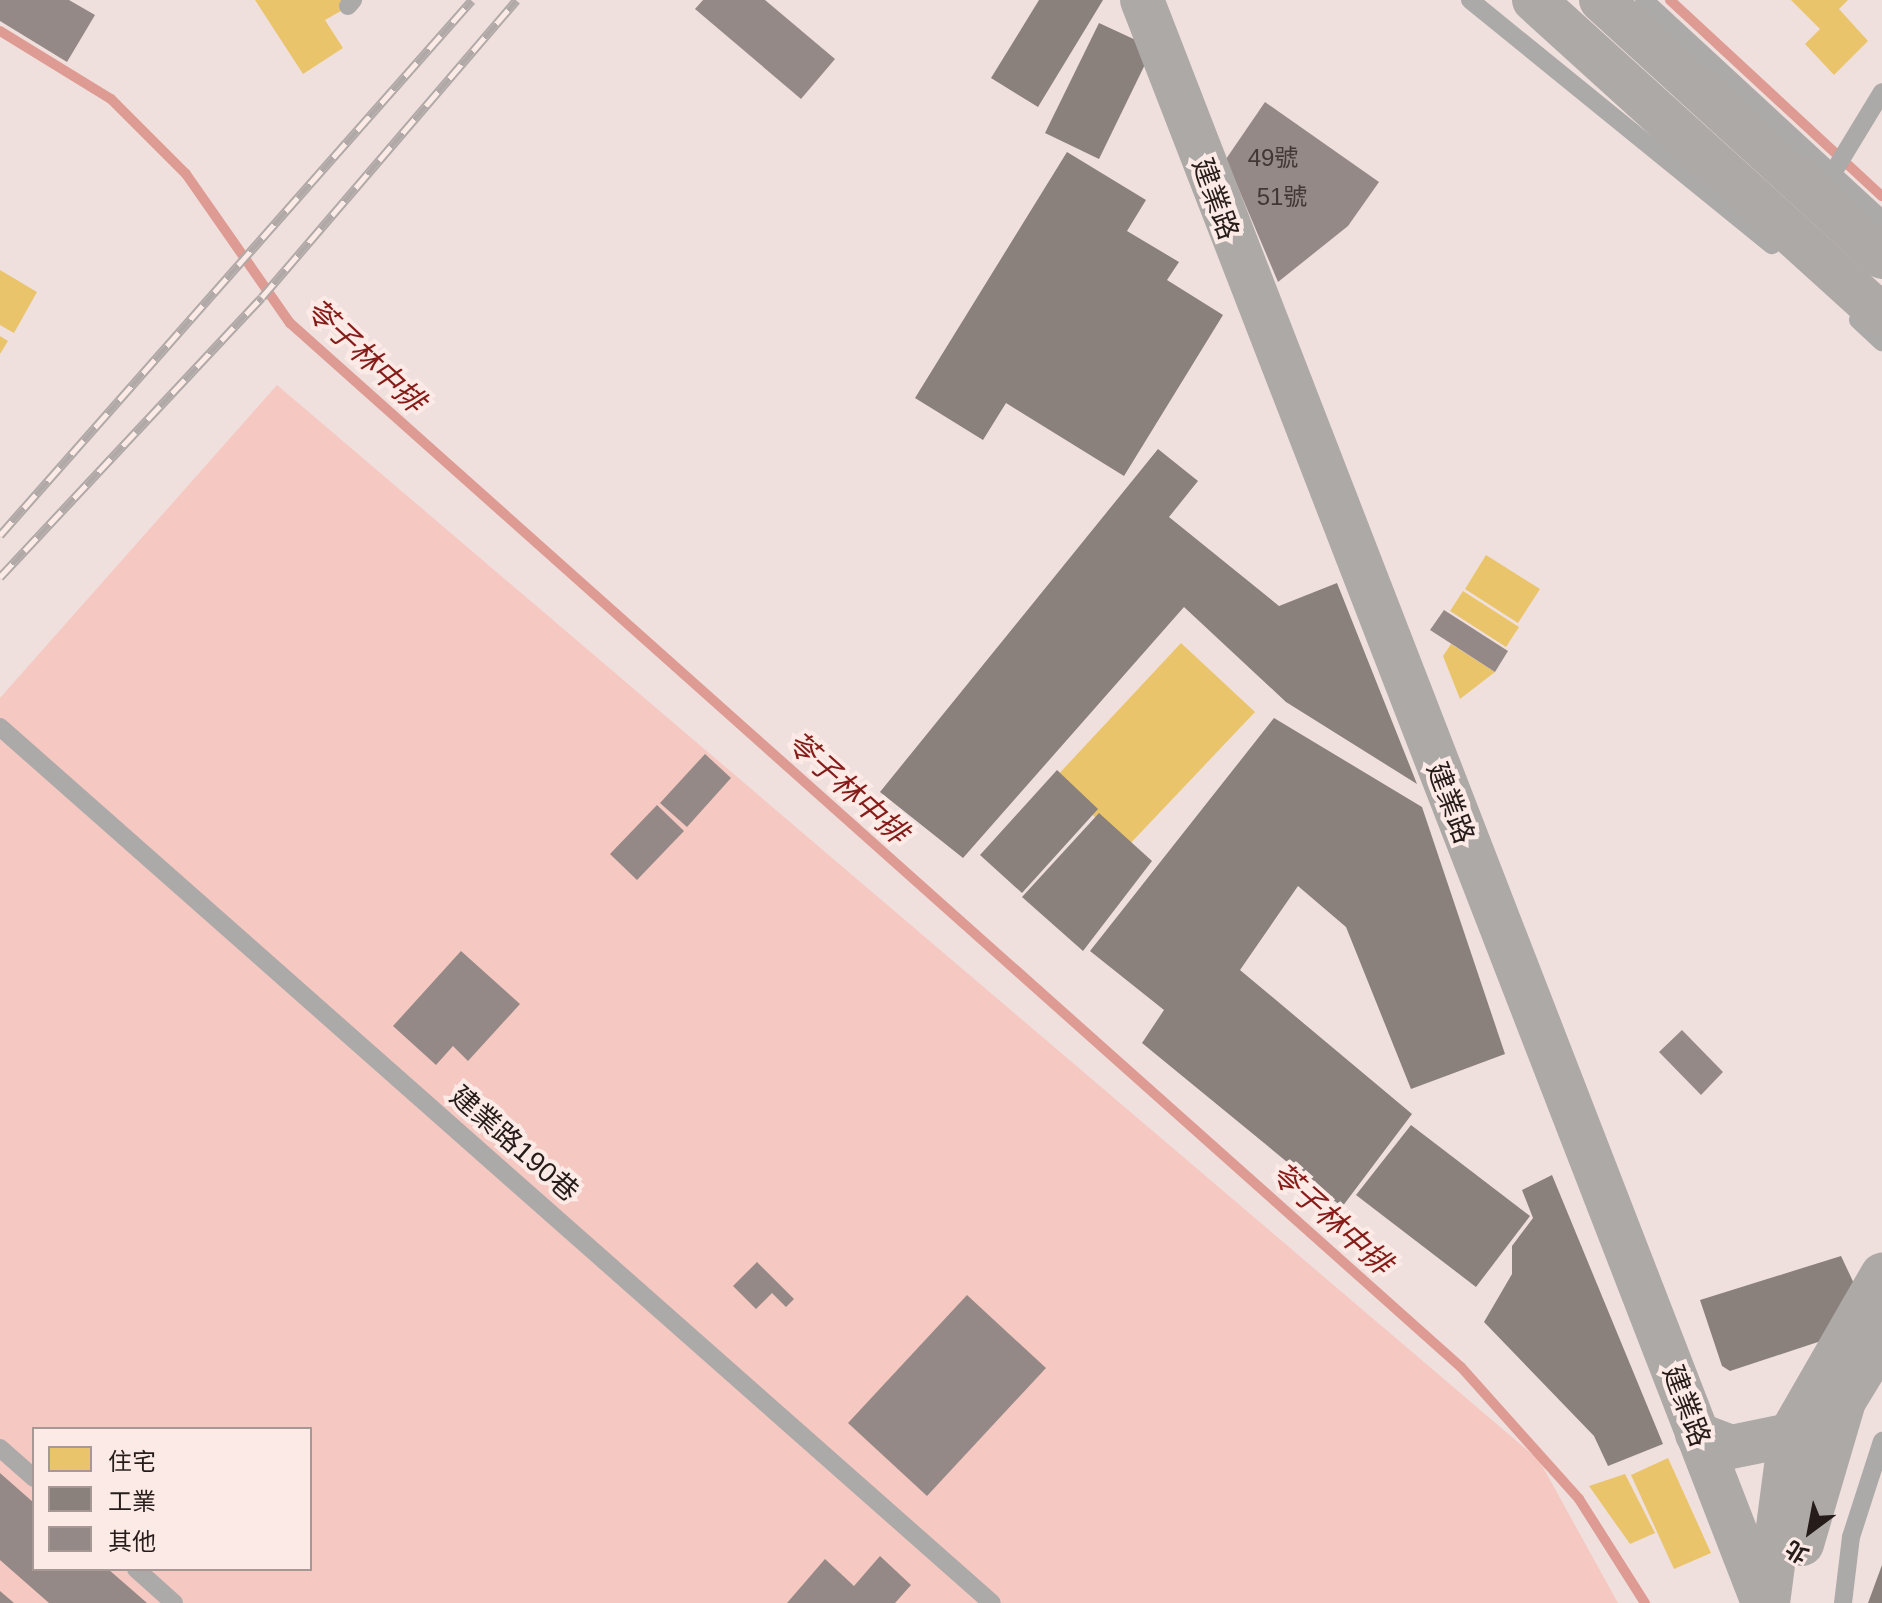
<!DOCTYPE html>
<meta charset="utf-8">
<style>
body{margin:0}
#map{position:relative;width:1882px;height:1603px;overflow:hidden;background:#f0e0dd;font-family:Helvetica,"Noto Sans TC",sans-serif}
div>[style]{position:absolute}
.green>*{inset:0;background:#f5c8c2}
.homes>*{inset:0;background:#e9c46a}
.industry>*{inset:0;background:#8a817c}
.stream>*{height:10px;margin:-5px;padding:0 5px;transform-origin:5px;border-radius:5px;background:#de9b93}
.building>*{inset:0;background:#958987}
.lane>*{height:18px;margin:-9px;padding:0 9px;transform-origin:9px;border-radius:9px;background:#acaaa9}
.secondary>*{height:44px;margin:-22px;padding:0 22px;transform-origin:22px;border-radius:22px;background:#ada9a7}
.rail>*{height:9px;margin-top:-4.5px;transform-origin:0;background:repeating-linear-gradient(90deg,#fceae7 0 18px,#b0a9a7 0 36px);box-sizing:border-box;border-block:2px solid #b0a9a7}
span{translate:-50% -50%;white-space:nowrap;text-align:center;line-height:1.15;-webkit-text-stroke:8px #fceae7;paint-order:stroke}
.number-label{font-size:24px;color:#423735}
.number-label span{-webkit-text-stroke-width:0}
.street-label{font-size:28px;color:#261c1a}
.water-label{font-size:30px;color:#861c18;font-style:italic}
.legend{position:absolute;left:32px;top:1427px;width:280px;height:144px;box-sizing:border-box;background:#fceae7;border:2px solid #a69895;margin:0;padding:10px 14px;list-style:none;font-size:24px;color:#261c1a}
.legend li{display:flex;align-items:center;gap:16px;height:40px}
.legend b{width:40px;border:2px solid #a69895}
.north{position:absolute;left:1770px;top:1491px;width:80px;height:80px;-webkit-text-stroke:6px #fceae7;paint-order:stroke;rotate:212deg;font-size:22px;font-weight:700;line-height:32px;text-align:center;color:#261c1a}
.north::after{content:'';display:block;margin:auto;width:28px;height:36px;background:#261c1a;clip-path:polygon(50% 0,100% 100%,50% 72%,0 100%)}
</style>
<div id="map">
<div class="green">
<div style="clip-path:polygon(evenodd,277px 385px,1539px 1460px,1618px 1603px,0 1603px,0 698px,277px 385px,34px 1429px,310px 1429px,310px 1569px,34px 1569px,34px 1429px)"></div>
</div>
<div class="homes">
<div style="clip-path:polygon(255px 0,360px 0,325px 20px,343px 48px,303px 74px)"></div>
<div style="clip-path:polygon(1791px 0,1848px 0,1839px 9px,1868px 41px,1834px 75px,1805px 44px,1820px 29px)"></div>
<div style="clip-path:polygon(0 270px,37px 292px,14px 333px,0 325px)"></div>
<div style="clip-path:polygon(0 336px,8px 341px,0 354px)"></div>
<div style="clip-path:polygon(1486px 555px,1540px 589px,1518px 623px,1465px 589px)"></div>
<div style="clip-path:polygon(1463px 591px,1519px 627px,1506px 647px,1450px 611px)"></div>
<div style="clip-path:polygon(1181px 643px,1255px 712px,1127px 847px,1054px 779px)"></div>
<div style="clip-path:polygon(1451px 644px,1495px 672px,1460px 699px,1443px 656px)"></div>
<div style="clip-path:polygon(1668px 1458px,1711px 1553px,1674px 1569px,1631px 1475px)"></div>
<div style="clip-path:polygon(1625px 1474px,1655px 1533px,1630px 1544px,1589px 1486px)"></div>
</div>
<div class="industry">
<div style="clip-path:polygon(1039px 0,1103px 0,1038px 107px,991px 78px)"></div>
<div style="clip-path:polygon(1099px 23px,1153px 48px,1099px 159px,1045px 133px)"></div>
<div style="clip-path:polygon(1067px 152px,1146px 200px,1127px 231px,1179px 262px,1167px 280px,1223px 315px,1124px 476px,1006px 403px,983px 440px,915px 398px)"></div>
<div style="clip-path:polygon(1158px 449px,1198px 481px,1169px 517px,1279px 606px,1337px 583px,1417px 784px,1286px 702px,1184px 607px,963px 858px,880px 792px)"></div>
<div style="clip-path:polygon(1274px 718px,1422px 807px,1505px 1054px,1411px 1089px,1346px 927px,1298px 886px,1240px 970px,1412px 1114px,1342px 1207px,1142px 1043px,1164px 1010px,1090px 951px)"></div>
<div style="clip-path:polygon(1057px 770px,1098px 809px,1022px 893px,980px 855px)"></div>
<div style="clip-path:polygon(1099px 813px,1152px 861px,1083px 951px,1022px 897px)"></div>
<div style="clip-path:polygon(1411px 1125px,1530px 1216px,1476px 1287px,1356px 1195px)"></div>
<div style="clip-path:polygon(1552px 1175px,1663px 1444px,1608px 1466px,1594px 1436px,1484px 1322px,1512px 1274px,1512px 1246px,1533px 1218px,1522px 1190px)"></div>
<div style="clip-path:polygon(1841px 1256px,1858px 1292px,1830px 1338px,1730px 1371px,1722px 1366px,1700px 1300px)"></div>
<div style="clip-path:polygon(1882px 1565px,1882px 1603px,1868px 1603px)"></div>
</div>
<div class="stream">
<div style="left:1670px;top:0;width:289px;rotate:42.8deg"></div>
<div style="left:0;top:31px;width:130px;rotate:31.5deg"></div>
<div style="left:111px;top:99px;width:106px;rotate:45deg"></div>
<div style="left:186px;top:174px;width:182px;rotate:55.1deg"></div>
<div style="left:290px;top:323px;width:1569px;rotate:41.72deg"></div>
<div style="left:1461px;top:1367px;width:177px;rotate:48.2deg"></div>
<div style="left:1579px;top:1499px;width:123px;rotate:57.6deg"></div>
</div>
<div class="building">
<div style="clip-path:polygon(0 0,69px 0,95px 15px,67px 62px,0 21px)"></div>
<div style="clip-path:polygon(703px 0,765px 0,835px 59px,801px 99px,695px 9px)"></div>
<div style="clip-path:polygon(1265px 102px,1379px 182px,1348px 226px,1278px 282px,1226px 159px)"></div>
<div style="clip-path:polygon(1444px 610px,1508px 651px,1495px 672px,1430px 630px)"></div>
<div style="clip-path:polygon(705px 754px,731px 778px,687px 827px,660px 803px)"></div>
<div style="clip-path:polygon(657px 805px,684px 831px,637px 880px,610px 854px)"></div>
<div style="clip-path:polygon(461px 951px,520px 1004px,468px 1061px,453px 1046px,436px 1065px,393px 1026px)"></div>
<div style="clip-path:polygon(1682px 1030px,1723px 1072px,1701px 1095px,1659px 1052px)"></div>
<div style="clip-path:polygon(757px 1262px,794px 1299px,786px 1307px,772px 1293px,756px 1309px,733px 1286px)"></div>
<div style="clip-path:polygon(967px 1295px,1046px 1368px,927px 1496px,848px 1423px)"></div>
<div style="clip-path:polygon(0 1473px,34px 1503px,34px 1569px,108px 1569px,147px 1603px,49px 1603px,0 1560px)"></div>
<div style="clip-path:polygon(880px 1556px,911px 1585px,895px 1603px,787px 1603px,825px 1559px,854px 1586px)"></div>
<div style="clip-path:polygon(0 1591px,14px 1603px,0 1603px)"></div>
</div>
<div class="lane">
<div style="left:1470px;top:0;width:389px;rotate:39.1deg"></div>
<div style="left:1644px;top:0;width:324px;rotate:42.7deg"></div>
<div style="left:348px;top:6px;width:8px;rotate:-50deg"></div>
<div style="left:1831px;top:176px;width:98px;rotate:-58.7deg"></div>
<div style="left:1858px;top:320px;width:33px;rotate:43deg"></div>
<div style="left:0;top:727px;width:1323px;rotate:41.45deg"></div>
<div style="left:0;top:1448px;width:45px;rotate:41.4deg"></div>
<div style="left:136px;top:1569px;width:51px;rotate:41.8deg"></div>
<div style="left:1843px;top:1603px;width:66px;rotate:-83.1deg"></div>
<div style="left:1851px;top:1537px;width:101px;rotate:-72.1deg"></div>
</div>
<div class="secondary">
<div style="left:1142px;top:0;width:1719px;rotate:68.82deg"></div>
<div style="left:1534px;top:0;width:469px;rotate:42.2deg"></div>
<div style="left:1601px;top:0;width:381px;rotate:42.4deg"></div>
<div style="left:1697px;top:1434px;width:36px;rotate:21deg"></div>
<div style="left:1731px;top:1447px;width:60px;rotate:-11.5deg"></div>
<div style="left:1802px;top:1544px;width:149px;rotate:-73.6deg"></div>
<div style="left:1844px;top:1401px;width:73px;rotate:-58.5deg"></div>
<div style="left:1768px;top:1603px;width:169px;rotate:-82.5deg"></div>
<div style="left:1790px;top:1435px;width:185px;rotate:-60.1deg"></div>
</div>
<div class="rail">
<div style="left:0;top:535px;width:713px;rotate:-48.58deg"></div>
<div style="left:0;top:577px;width:383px;rotate:-46.9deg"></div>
<div style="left:262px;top:297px;width:391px;rotate:-49.4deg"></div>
</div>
<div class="number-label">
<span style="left:1273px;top:158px">49號</span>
<span style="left:1282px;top:197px">51號</span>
</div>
<div class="street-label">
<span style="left:1215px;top:199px;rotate:70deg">建業路</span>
<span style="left:1450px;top:803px;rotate:69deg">建業路</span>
<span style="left:514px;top:1144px;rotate:41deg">建業路190巷</span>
<span style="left:1686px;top:1406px;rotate:69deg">建業路</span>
</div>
<div class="water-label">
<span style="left:365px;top:356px;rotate:43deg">苓子林中排</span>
<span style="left:847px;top:788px;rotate:42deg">苓子林中排</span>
<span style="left:1331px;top:1219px;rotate:42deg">苓子林中排</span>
</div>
<ul class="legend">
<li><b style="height:22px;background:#e9c46a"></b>住宅</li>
<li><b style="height:22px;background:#8a817c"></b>工業</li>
<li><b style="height:22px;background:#958987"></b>其他</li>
</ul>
<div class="north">北</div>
</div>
